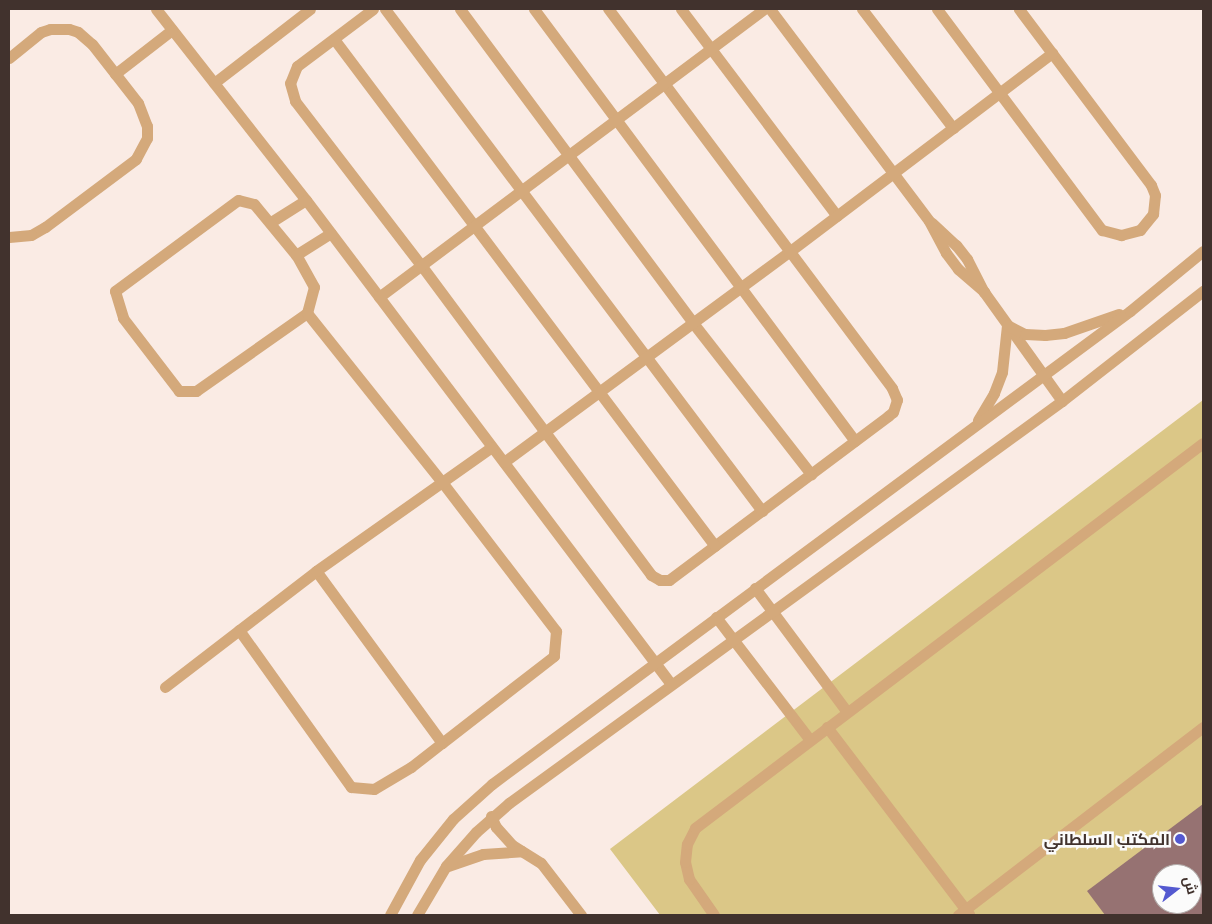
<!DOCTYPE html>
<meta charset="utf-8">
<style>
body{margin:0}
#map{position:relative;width:1212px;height:924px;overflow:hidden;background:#faebe4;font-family:"Golos Text",Cairo,sans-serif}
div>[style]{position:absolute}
.green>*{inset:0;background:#dbc787}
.building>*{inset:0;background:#967272}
.service>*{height:11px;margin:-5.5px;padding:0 5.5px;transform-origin:5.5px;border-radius:5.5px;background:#d4a97b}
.dots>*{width:14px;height:14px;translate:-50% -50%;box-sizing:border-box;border:2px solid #fbfbfb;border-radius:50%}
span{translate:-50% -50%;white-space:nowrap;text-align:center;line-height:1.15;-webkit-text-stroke:5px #fbfbfb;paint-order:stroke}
.poi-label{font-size:16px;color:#41322d;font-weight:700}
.right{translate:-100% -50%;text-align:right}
.frame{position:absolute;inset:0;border:10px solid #41322d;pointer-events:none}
.north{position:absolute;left:1152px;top:864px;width:50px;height:50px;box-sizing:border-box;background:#fbfbfb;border:1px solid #b1aba9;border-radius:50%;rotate:74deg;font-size:14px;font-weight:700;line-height:20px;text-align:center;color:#41322d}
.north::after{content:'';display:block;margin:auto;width:18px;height:22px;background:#5459d0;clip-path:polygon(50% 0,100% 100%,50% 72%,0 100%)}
</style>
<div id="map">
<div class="green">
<div style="clip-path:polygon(evenodd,1203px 400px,1203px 915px,660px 915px,610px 849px,1203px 400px,1162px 874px,1192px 874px,1192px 904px,1162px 904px,1162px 874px)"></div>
</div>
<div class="building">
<div style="clip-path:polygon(evenodd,1203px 804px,1203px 915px,1105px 915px,1087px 891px,1203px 804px,1162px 874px,1192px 874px,1192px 904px,1162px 904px,1162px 874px)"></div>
</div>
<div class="service">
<div style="left:156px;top:9px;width:243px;rotate:51.9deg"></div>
<div style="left:306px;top:200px;width:606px;rotate:52.98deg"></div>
<div style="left:373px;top:9px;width:95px;rotate:143.1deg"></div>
<div style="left:297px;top:66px;width:18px;rotate:112deg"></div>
<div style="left:290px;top:83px;width:19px;rotate:74deg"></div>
<div style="left:295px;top:101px;width:207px;rotate:52.5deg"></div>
<div style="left:421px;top:265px;width:386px;rotate:53.4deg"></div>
<div style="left:651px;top:575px;width:10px;rotate:29deg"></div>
<div style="left:660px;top:580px;width:9px"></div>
<div style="left:669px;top:580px;width:274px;rotate:-36.8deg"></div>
<div style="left:888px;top:416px;width:6px;rotate:-39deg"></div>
<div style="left:893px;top:412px;width:13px;rotate:-72deg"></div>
<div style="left:897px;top:400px;width:13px;rotate:-113deg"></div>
<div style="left:892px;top:388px;width:474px;rotate:-126.8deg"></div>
<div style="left:385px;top:9px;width:628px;rotate:53.09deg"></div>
<div style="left:460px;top:9px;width:391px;rotate:53.4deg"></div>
<div style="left:693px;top:323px;width:192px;rotate:52deg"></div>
<div style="left:534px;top:9px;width:538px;rotate:53.39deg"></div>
<div style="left:681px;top:9px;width:259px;rotate:53deg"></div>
<div style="left:770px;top:9px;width:265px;rotate:53.1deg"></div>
<div style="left:929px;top:221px;width:36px;rotate:62deg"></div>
<div style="left:946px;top:253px;width:20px;rotate:53deg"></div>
<div style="left:958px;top:269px;width:35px;rotate:41deg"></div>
<div style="left:862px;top:9px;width:150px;rotate:52.6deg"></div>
<div style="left:937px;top:9px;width:276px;rotate:53.3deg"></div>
<div style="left:1102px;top:230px;width:20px;rotate:15deg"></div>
<div style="left:1121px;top:235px;width:20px;rotate:-15deg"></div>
<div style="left:1140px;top:230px;width:21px;rotate:-51deg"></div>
<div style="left:1153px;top:214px;width:19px;rotate:-84deg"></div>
<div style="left:1155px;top:195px;width:11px;rotate:-112deg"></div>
<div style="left:1151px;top:185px;width:220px;rotate:-126.9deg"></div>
<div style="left:334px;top:39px;width:634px;rotate:53.08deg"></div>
<div style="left:9px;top:58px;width:41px;rotate:-39.1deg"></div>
<div style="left:41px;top:32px;width:9px;rotate:-18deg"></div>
<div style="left:50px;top:29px;width:19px"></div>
<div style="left:69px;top:29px;width:9px;rotate:18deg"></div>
<div style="left:78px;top:32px;width:18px;rotate:41deg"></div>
<div style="left:92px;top:44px;width:75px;rotate:52.1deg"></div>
<div style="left:138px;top:103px;width:25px;rotate:69deg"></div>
<div style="left:147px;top:126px;width:12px;rotate:90deg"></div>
<div style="left:147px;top:138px;width:24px;rotate:118deg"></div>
<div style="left:136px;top:159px;width:114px;rotate:143.2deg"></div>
<div style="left:45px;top:227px;width:16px;rotate:150deg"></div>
<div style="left:31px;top:235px;width:22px;rotate:175deg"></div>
<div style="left:115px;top:74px;width:72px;rotate:-37.7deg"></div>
<div style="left:214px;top:83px;width:121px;rotate:-37.6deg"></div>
<div style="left:271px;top:222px;width:41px;rotate:-32.2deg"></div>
<div style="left:932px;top:223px;width:33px;rotate:43deg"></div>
<div style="left:956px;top:245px;width:18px;rotate:52deg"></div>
<div style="left:967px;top:259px;width:37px;rotate:63deg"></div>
<div style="left:984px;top:292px;width:134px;rotate:54.4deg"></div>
<div style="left:296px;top:255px;width:66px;rotate:-129.5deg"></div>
<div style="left:254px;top:204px;width:16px;rotate:-166deg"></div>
<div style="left:238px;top:200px;width:153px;rotate:143.5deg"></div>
<div style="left:115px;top:291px;width:28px;rotate:73deg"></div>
<div style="left:123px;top:318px;width:92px;rotate:52.5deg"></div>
<div style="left:179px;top:391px;width:17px"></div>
<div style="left:196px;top:391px;width:136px;rotate:-35.1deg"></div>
<div style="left:307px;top:313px;width:27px;rotate:-75deg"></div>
<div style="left:314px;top:287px;width:37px;rotate:-119deg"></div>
<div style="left:296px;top:255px;width:41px;rotate:-32.2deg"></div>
<div style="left:379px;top:297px;width:481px;rotate:-36.8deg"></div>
<div style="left:307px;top:313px;width:216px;rotate:51.4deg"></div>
<div style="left:442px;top:482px;width:188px;rotate:52.6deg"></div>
<div style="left:556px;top:631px;width:25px;rotate:95deg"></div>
<div style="left:554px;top:656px;width:142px;rotate:142.2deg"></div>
<div style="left:442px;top:743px;width:213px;rotate:-126.2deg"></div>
<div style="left:978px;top:420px;width:31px;rotate:-59deg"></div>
<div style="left:994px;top:393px;width:22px;rotate:-69deg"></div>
<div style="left:1002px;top:372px;width:47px;rotate:-83.9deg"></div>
<div style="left:1007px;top:325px;width:20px;rotate:27deg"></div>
<div style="left:1025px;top:334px;width:20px;rotate:3deg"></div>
<div style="left:1045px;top:335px;width:19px;rotate:-6deg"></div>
<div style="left:1064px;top:333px;width:58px;rotate:-19.1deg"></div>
<div style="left:504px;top:462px;width:354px;rotate:-36.4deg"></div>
<div style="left:789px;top:252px;width:330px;rotate:-37.1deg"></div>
<div style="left:755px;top:588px;width:154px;rotate:53.4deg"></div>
<div style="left:716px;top:617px;width:155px;rotate:52.6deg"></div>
<div style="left:239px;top:630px;width:193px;rotate:54.5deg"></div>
<div style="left:351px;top:787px;width:23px;rotate:5deg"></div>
<div style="left:374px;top:789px;width:43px;rotate:-30.7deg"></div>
<div style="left:411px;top:767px;width:39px;rotate:-38deg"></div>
<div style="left:165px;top:687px;width:190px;rotate:-37.5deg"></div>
<div style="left:316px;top:571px;width:215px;rotate:-35.2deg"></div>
<div style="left:827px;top:727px;width:235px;rotate:52.8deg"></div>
<div style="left:491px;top:816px;width:12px;rotate:66deg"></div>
<div style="left:496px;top:827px;width:24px;rotate:48deg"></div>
<div style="left:512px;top:845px;width:34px;rotate:32deg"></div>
<div style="left:541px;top:863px;width:66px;rotate:52.4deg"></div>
<div style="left:448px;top:866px;width:37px;rotate:-19deg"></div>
<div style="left:483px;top:854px;width:39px;rotate:-4deg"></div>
<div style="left:390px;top:915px;width:63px;rotate:-61.4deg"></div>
<div style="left:420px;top:860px;width:53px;rotate:-51.2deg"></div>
<div style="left:453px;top:819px;width:52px;rotate:-41.9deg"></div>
<div style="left:492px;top:784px;width:794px;rotate:-36.55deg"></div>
<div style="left:1130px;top:311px;width:94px;rotate:-39.4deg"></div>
<div style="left:417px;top:915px;width:57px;rotate:-59.4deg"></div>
<div style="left:446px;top:866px;width:45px;rotate:-48.6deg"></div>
<div style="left:476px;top:832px;width:44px;rotate:-41.3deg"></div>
<div style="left:509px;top:803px;width:684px;rotate:-36.02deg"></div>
<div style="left:1062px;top:401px;width:179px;rotate:-38deg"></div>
<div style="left:714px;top:915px;width:44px;rotate:-124.8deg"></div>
<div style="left:689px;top:879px;width:17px;rotate:-103deg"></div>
<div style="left:685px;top:862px;width:18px;rotate:-84deg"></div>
<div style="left:687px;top:844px;width:18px;rotate:-63deg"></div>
<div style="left:695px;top:828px;width:637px;rotate:-37.16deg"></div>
<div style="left:958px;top:915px;width:309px;rotate:-37.5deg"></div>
</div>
<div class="dots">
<div style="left:1180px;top:839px;background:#5459d0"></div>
</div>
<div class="poi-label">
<span class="right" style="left:1170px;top:839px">المكتب السلطاني</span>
</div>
<div class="frame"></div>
<div class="north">ش</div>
</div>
